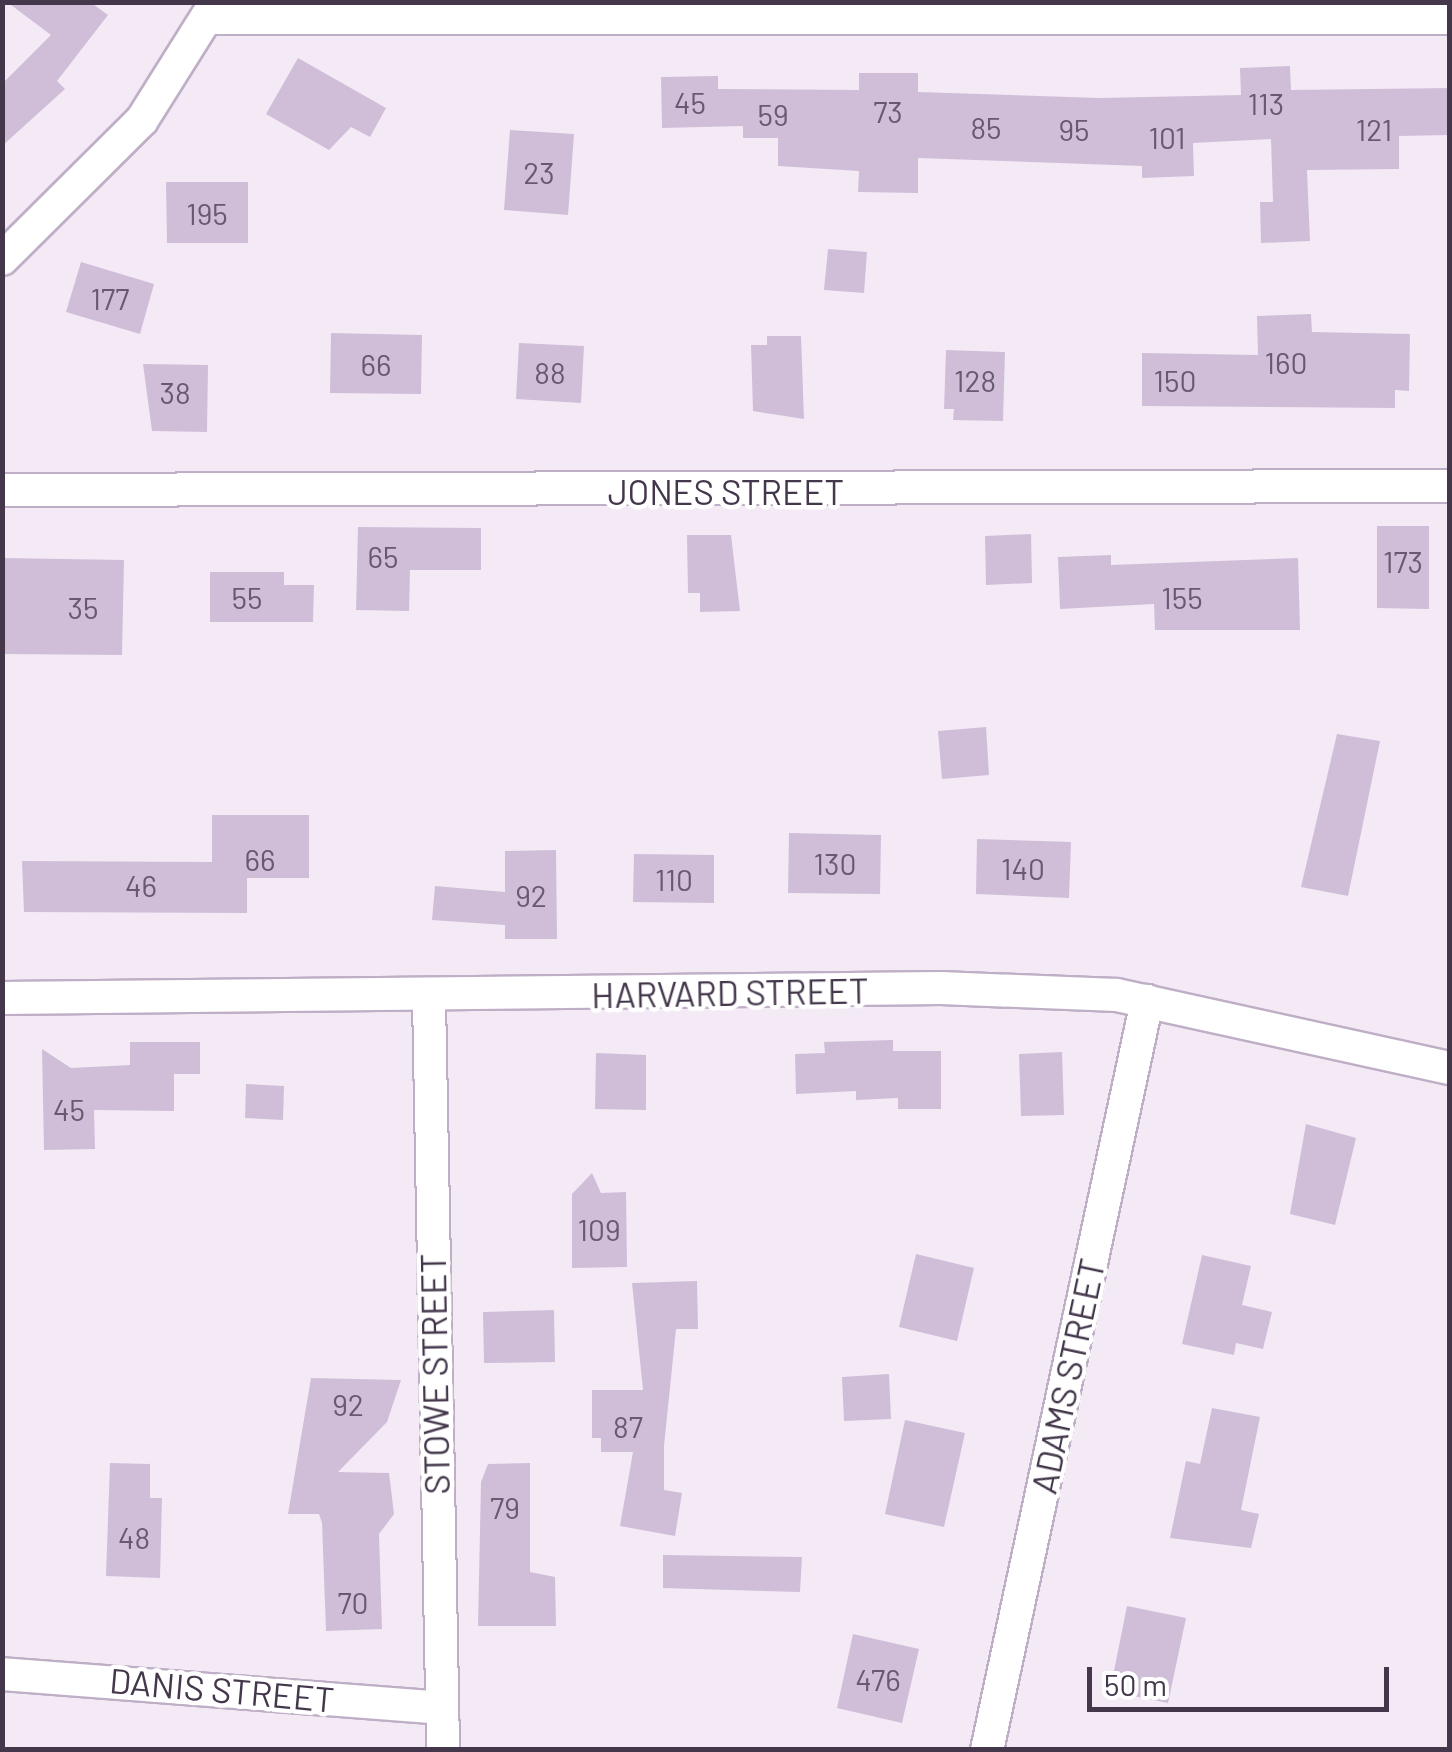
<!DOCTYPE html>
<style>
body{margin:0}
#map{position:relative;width:1452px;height:1752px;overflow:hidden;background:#f3eaf6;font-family:Barlow,sans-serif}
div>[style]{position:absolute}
.building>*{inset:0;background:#d0bed9}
.roads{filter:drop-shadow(2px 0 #bfafc6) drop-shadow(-2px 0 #bfafc6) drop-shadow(0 2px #bfafc6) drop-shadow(0 -2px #bfafc6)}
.minor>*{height:32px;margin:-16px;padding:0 16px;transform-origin:16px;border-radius:16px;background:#fff}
span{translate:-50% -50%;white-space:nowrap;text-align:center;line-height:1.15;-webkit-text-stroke:9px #fff;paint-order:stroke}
.number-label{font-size:30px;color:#67596f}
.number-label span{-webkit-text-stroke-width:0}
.street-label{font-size:35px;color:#44374c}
.frame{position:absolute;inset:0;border:5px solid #44374c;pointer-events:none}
.scale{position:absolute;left:1087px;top:1667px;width:302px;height:45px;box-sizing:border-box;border:5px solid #44374c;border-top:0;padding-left:12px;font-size:30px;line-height:35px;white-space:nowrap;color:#44374c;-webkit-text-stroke:8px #fff;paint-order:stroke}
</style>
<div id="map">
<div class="building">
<div style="clip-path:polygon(7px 2px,90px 2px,108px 15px,57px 81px,65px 89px,2px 146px,2px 84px,51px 35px)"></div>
<div style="clip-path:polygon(298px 58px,386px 108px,370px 137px,351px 127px,329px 150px,266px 114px)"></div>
<div style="clip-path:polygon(1290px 66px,1291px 90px,1450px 88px,1450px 135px,1399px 136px,1399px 169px,1307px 170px,1310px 241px,1261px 243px,1260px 202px,1273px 202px,1271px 139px,1193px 143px,1194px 176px,1142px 178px,1142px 166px,918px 158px,918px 193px,858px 192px,859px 171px,778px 166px,778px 138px,743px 138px,743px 126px,662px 128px,661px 77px,718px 76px,718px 89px,859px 90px,859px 73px,918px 73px,918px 92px,1100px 98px,1241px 95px,1240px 68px)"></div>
<div style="clip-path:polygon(510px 130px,574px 134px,568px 215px,504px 210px)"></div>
<div style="clip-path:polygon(166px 182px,248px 182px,248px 243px,167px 243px)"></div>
<div style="clip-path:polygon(828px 249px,867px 252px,864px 293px,824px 290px)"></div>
<div style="clip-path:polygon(81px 262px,154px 284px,140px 334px,66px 312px)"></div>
<div style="clip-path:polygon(1311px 314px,1312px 332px,1410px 334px,1409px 391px,1395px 390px,1395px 408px,1142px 406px,1142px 353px,1258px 355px,1257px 316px)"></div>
<div style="clip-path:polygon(331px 333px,422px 335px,421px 394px,330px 393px)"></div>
<div style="clip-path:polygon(767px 336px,801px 336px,804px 419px,753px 411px,751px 345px,767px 345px)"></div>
<div style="clip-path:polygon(519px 343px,584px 346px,581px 403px,516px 399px)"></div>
<div style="clip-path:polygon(946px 350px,1005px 352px,1003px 421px,953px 420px,954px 409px,944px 409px)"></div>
<div style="clip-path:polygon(143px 364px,208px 365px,207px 432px,152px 431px)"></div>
<div style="clip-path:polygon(1377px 526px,1429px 526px,1429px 609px,1377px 608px)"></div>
<div style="clip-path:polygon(358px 527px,481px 528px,481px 570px,410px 570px,409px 611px,356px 610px)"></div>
<div style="clip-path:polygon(1031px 534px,1032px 583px,986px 585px,985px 536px)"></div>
<div style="clip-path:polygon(687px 535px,731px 535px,740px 611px,700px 612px,700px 593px,688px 593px)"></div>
<div style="clip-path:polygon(1111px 555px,1111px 565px,1298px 558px,1300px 630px,1155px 630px,1154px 604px,1060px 609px,1058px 557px)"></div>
<div style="clip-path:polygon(2px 558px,124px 560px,122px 655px,2px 654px)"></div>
<div style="clip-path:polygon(210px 572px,284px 572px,284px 585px,314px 585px,313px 622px,210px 622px)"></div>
<div style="clip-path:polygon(986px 727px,989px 775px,942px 779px,938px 731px)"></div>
<div style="clip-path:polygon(1337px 734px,1380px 741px,1348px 896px,1301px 887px)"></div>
<div style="clip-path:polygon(212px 815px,309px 815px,309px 878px,247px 878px,247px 913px,24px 912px,22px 861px,212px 862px)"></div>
<div style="clip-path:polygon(789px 833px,881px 835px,880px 894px,788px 893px)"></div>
<div style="clip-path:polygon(977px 839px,1071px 842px,1069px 898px,976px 894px)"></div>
<div style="clip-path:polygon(556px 850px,557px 939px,505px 939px,505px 925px,432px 920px,435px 886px,505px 892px,505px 851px)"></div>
<div style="clip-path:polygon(634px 854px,714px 855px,714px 903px,633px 902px)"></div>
<div style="clip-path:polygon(893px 1040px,893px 1051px,941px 1051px,941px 1109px,898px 1109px,898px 1098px,856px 1100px,856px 1091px,796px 1094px,795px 1054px,825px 1053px,824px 1042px)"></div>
<div style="clip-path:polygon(130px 1042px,200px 1042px,200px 1074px,174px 1074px,174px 1111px,94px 1110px,95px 1149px,44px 1150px,42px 1049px,71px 1068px,130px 1065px)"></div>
<div style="clip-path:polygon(1062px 1052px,1064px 1115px,1021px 1116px,1019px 1054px)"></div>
<div style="clip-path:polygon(596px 1053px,646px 1055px,646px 1110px,595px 1109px)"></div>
<div style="clip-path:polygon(246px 1084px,284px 1086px,283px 1120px,245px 1118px)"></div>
<div style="clip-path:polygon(1306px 1124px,1356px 1138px,1335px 1225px,1290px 1214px)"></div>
<div style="clip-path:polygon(592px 1173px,601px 1193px,626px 1192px,627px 1267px,572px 1268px,572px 1194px)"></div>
<div style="clip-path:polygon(916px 1254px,974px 1268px,957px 1341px,899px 1327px)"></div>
<div style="clip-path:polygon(1202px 1255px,1251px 1266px,1242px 1305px,1272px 1312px,1263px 1349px,1236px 1343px,1234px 1355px,1182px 1344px)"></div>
<div style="clip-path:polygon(697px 1281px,698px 1329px,676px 1329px,664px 1446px,664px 1490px,682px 1493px,675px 1536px,620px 1526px,633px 1452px,601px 1452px,601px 1438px,592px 1438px,592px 1390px,643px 1390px,632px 1283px)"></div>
<div style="clip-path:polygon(554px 1310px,555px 1362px,484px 1363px,483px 1312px)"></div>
<div style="clip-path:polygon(889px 1374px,891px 1419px,844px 1421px,842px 1377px)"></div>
<div style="clip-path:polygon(311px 1378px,401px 1380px,387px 1422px,338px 1472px,389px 1473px,394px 1514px,379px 1534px,382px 1629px,326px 1631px,322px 1523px,319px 1514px,288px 1514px)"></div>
<div style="clip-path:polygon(1212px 1408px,1260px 1417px,1241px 1510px,1259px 1514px,1251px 1548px,1170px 1538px,1186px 1461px,1200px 1464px)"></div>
<div style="clip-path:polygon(905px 1420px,965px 1433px,944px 1527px,885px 1514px)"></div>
<div style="clip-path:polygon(110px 1463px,150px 1464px,150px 1498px,162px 1498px,160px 1578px,106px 1576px)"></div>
<div style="clip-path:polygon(530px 1463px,530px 1572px,555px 1577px,556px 1626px,478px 1626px,481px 1482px,488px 1464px)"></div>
<div style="clip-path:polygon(663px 1555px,802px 1557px,800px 1592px,663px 1588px)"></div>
<div style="clip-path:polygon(1127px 1606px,1186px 1618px,1168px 1703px,1110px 1691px)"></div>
<div style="clip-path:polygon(853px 1634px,919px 1649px,902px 1723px,837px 1708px)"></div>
</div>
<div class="roads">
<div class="minor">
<div style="left:208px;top:18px;width:1242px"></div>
<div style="left:2px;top:259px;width:197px;rotate:-44.8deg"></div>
<div style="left:142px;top:120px;width:139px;rotate:-57.9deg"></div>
<div style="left:2px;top:490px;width:1448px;rotate:-0.16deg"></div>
<div style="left:2px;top:998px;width:939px;rotate:-0.61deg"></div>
<div style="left:941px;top:988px;width:176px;rotate:2.3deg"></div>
<div style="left:1117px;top:995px;width:341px;rotate:12.4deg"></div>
<div style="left:429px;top:998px;width:752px;rotate:88.93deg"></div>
<div style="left:2px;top:1674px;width:440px;rotate:4.4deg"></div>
<div style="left:987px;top:1750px;width:766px;rotate:-77.94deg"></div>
</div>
</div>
<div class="number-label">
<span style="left:690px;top:102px">45</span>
<span style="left:1266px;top:103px">113</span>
<span style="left:888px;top:111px">73</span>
<span style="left:773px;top:114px">59</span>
<span style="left:986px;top:127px">85</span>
<span style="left:1074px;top:129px">95</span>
<span style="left:1374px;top:129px">121</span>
<span style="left:1167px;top:137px">101</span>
<span style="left:539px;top:172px">23</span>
<span style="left:207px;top:213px">195</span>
<span style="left:110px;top:298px">177</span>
<span style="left:1286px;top:362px">160</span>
<span style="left:376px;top:364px">66</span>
<span style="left:550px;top:372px">88</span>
<span style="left:975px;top:380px">128</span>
<span style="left:1175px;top:380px">150</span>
<span style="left:175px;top:392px">38</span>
<span style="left:383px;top:556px">65</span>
<span style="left:1403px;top:561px">173</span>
<span style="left:247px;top:597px">55</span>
<span style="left:1182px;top:597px">155</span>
<span style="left:83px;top:607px">35</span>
<span style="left:260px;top:859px">66</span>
<span style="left:835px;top:863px">130</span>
<span style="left:1023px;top:868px">140</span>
<span style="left:674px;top:879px">110</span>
<span style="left:141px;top:885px">46</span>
<span style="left:531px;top:895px">92</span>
<span style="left:69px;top:1109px">45</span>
<span style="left:599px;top:1229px">109</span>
<span style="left:348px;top:1404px">92</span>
<span style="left:628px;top:1426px">87</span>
<span style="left:505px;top:1507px">79</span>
<span style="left:134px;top:1537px">48</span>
<span style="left:353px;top:1602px">70</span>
<span style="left:878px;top:1679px">476</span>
</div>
<div class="street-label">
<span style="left:726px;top:491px">JONES STREET</span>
<span style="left:730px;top:992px;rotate:-1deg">HARVARD STREET</span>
<span style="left:434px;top:1374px;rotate:-91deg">STOWE STREET</span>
<span style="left:1067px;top:1376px;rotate:-78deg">ADAMS STREET</span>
<span style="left:222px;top:1689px;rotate:5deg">DANIS STREET</span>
</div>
<div class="frame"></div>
<div class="scale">50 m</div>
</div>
